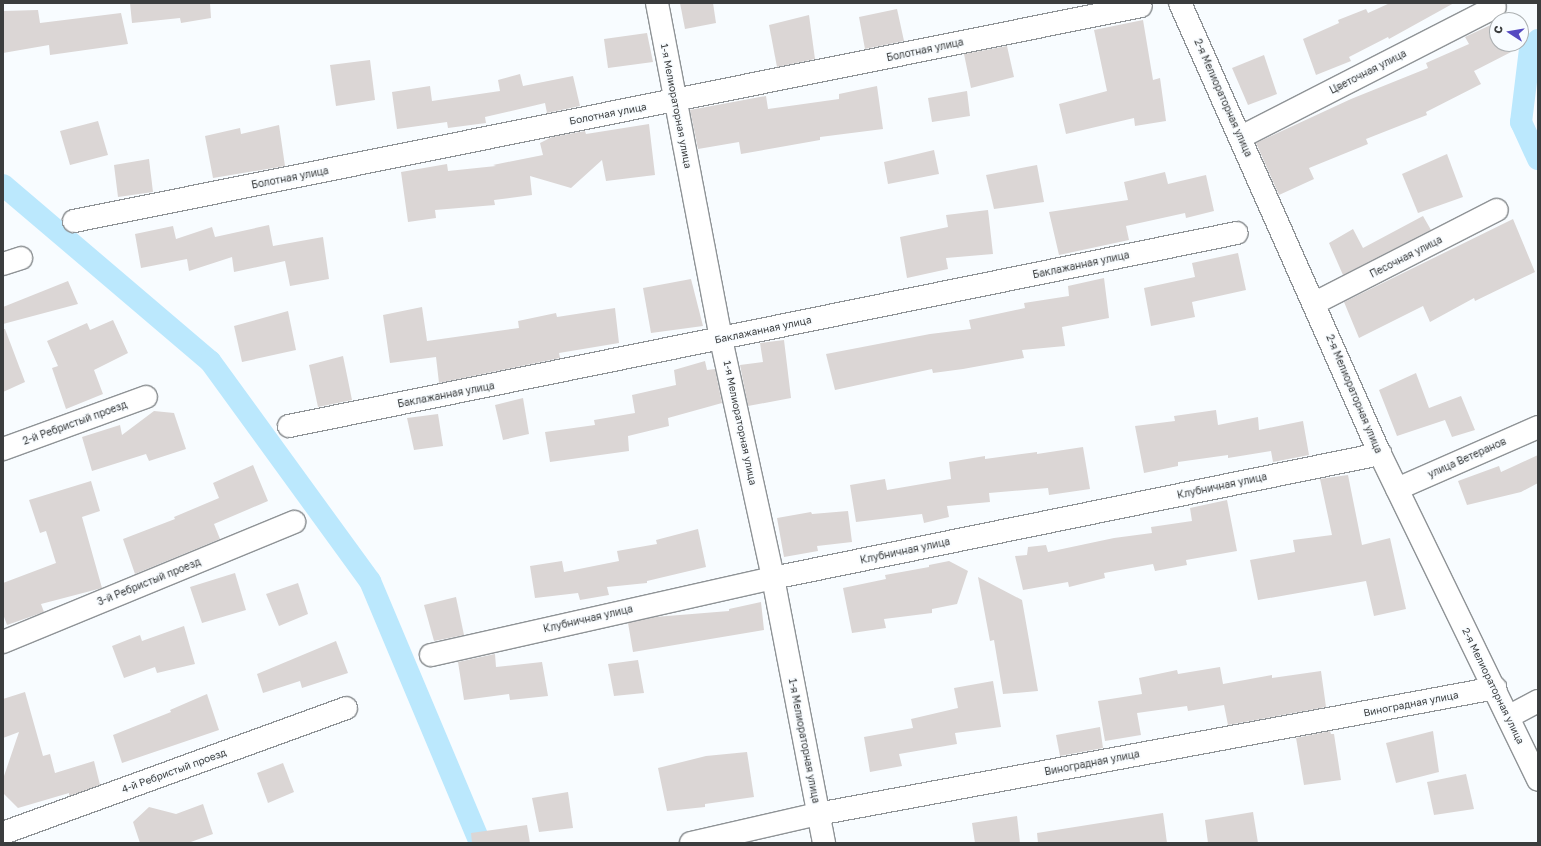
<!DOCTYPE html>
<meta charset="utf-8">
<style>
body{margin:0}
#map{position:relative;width:1541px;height:846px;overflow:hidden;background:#f8fcff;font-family:"Golos Text",sans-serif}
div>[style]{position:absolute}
.canal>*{height:22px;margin:-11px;padding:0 11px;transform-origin:11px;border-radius:11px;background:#bbe8fd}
.building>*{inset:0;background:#dbd6d5}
.roads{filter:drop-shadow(1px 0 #8f9396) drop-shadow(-1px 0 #8f9396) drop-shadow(0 1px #8f9396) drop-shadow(0 -1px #8f9396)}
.minor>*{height:22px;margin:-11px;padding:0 11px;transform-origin:11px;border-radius:11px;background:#fff}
span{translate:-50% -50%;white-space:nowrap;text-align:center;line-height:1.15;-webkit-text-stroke:3px #f8fcff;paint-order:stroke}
.street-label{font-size:10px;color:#3b3d3e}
.frame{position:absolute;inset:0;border:4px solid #3b3d3e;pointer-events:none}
.north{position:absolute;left:1489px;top:12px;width:40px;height:40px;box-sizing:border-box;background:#f8fcff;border:1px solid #acb0b2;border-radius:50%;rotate:282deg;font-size:11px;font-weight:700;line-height:16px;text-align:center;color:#3b3d3e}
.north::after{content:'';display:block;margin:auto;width:14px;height:18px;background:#5549c1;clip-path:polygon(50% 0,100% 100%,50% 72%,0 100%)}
</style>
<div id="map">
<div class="canal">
<div style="left:1538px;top:40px;width:12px;rotate:132deg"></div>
<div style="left:1530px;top:49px;width:74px;rotate:97deg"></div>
<div style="left:1521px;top:122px;width:41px;rotate:65.3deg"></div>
<div style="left:3px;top:185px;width:272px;rotate:40.4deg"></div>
<div style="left:210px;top:361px;width:272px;rotate:54deg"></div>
<div style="left:370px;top:581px;width:284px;rotate:67.2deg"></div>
</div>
<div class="building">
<div style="clip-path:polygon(130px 3px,210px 3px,211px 18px,181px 23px,180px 18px,132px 23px)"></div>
<div style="clip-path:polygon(680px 3px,713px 3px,716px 23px,685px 29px)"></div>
<div style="clip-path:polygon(1390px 3px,1454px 3px,1389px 39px,1388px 37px,1349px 57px,1351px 61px,1316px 75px,1303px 39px,1339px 23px,1338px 20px,1366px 9px,1368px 13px)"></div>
<div style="clip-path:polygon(897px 9px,904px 41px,865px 49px,859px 17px)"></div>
<div style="clip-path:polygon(38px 10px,40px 23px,121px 13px,128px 44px,50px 55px,49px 45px,3px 53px,3px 11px)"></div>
<div style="clip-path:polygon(809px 15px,815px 59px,777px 67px,769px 25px)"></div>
<div style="clip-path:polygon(1143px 20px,1153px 80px,1160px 78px,1166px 121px,1135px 126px,1134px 118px,1066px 134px,1059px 104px,1107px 91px,1094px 30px)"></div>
<div style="clip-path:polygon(1497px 22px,1497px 44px,1514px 44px,1517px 49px,1474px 71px,1481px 84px,1426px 112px,1427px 115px,1366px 139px,1368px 144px,1309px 168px,1314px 179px,1279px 195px,1256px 143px,1351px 99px,1428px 68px,1426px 63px,1469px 44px,1465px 37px)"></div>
<div style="clip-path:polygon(647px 33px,653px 62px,608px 68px,604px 39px)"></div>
<div style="clip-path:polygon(1007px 46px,1014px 77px,971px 88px,964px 54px)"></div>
<div style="clip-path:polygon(1264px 55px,1277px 94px,1248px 105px,1232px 68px)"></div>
<div style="clip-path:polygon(370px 60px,375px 100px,336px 106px,330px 65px)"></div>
<div style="clip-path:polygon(520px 74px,523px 86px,573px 76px,580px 106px,547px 113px,545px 103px,485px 117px,486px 123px,448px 128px,447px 122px,397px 129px,392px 92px,430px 86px,432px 101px,500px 91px,498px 80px)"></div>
<div style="clip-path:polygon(877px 86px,883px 129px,820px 137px,820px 140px,741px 154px,739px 142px,698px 149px,690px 110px,766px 96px,768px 109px,839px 99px,839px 94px)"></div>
<div style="clip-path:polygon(967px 91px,970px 116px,932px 122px,928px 98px)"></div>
<div style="clip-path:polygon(98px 121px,108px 155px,70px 165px,60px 131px)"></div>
<div style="clip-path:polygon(649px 124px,655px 175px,606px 181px,602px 160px,571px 188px,530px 176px,532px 195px,494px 200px,495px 205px,435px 210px,436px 218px,408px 222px,401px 172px,447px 164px,448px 171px,496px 166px,493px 165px,543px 155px,540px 143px,552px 137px,585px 131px,586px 134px)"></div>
<div style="clip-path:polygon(279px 125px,285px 166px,213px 178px,205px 136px,240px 128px,241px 134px)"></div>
<div style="clip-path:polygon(934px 150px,939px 174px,888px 184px,884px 162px)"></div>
<div style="clip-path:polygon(1447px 154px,1463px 197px,1418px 213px,1402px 174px)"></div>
<div style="clip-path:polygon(149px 159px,153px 192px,118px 197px,114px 165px)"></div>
<div style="clip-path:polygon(1037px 165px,1044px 202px,994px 209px,986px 175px)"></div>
<div style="clip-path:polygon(1165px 172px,1168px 184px,1206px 175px,1214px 211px,1186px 218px,1185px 213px,1126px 226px,1129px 240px,1059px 255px,1049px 212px,1128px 200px,1124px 182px)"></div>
<div style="clip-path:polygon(988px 210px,993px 254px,946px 258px,948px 269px,907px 278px,900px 237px,948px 227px,946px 215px)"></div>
<div style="clip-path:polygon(1423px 216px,1431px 230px,1343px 275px,1329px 243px,1353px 229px,1363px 248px)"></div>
<div style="clip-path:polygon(1513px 219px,1535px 272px,1475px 301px,1474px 298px,1430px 322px,1423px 306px,1359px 338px,1344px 302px)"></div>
<div style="clip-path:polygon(269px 225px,273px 246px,323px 237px,329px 279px,290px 286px,285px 261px,234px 272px,232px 257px,189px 271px,187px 259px,141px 268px,135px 234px,173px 226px,176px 239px,212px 227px,215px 237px)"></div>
<div style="clip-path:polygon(1238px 253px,1246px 290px,1192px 302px,1195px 317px,1151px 326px,1144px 288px,1195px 277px,1192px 263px)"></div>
<div style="clip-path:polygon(1104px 278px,1109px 318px,1062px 327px,1065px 346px,1022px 350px,1024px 358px,963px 369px,933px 373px,932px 369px,835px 390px,826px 354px,930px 334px,971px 329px,969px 320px,1025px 308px,1024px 303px,1069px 296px,1068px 286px)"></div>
<div style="clip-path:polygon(691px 279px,703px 326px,651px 333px,643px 288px)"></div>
<div style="clip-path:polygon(68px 281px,78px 304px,3px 324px,3px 307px)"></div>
<div style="clip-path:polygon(422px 307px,427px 341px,519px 328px,518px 321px,556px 313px,557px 317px,615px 308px,619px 343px,559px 353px,560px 358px,439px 383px,436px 357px,390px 363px,383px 315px)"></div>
<div style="clip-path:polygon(288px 311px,296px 350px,242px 362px,234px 326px)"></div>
<div style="clip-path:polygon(113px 320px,128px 353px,94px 370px,103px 394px,66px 409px,52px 368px,58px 366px,47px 341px,87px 323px,90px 330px)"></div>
<div style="clip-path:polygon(3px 329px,5px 329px,25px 382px,3px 392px)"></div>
<div style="clip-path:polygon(784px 340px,791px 398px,748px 406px,740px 365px,763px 362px,760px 343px)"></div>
<div style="clip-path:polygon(343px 356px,352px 400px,318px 407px,309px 365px)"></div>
<div style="clip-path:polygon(705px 361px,707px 370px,715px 369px,722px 403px,668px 418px,669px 426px,628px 436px,629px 451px,550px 462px,545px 432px,595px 425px,594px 420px,635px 413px,632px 395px,676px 385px,674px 370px)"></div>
<div style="clip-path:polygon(1416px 373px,1429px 408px,1461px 396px,1475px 430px,1452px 437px,1445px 420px,1397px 436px,1379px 390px)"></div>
<div style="clip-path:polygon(523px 398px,529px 434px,503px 440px,495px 405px)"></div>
<div style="clip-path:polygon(1216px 410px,1218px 425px,1258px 417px,1259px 430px,1303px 421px,1309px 455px,1273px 462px,1271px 451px,1228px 458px,1228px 455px,1178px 462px,1178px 466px,1144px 473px,1135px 426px,1175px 421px,1174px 416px)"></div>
<div style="clip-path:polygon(154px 411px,174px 413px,186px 449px,149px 461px,146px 454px,92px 471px,82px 437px,120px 425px,122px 435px)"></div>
<div style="clip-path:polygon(438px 414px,443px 446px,414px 450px,407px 418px)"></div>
<div style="clip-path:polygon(1083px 447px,1090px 489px,1049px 495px,1048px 488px,989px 493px,990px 502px,947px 506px,949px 517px,924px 523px,922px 514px,856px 522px,850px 485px,885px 479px,887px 490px,951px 479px,949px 462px,985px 456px,985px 459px,1037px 452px,1037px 454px)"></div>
<div style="clip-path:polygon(1538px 455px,1538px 483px,1521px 492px,1467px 505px,1458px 481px,1499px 466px,1501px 472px)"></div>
<div style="clip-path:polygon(253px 465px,268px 501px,214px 524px,220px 539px,135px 574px,123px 539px,175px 519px,174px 517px,219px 498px,213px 483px)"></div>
<div style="clip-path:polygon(1348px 475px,1362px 545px,1390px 538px,1406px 609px,1374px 616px,1366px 581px,1258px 600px,1250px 560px,1295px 552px,1293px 540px,1332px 535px,1320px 479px)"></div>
<div style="clip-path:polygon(91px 481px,100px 511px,82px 517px,102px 588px,41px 604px,44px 612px,7px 625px,3px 614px,3px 583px,56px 563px,46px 531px,40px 533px,29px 500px)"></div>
<div style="clip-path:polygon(1227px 500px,1237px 551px,1186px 560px,1187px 565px,1155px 571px,1153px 564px,1104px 573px,1105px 578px,1069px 587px,1068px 582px,1023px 590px,1015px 556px,1027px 555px,1028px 547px,1046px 545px,1048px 552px,1114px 538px,1152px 533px,1151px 527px,1192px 521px,1190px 508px)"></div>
<div style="clip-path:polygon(848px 511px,852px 542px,817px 546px,818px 551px,784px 557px,777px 518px,811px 512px,812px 514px)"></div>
<div style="clip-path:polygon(698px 529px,706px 567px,647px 581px,647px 583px,607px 587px,609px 595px,580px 600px,578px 593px,535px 598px,530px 566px,562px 561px,564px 572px,619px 561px,617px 551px,657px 544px,656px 540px)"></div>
<div style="clip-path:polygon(949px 561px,968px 571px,957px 604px,932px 609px,932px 613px,884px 619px,886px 628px,852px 633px,843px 588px,886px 579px,885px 575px,929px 567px,929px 565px)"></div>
<div style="clip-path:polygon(235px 573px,246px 610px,202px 623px,190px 587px)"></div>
<div style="clip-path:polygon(978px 577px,1022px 600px,1038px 691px,1003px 694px,994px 640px,990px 641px)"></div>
<div style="clip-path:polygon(298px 583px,308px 614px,279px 626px,266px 594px)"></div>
<div style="clip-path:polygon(456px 597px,464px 635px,434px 641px,424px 605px)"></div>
<div style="clip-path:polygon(761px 602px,764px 630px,633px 652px,628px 623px,655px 617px,729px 611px,729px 609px)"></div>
<div style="clip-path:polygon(184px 626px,195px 664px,157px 673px,155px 667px,124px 678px,112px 646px,140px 635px,142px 641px)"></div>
<div style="clip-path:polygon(336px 641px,348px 673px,302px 688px,300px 681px,263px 693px,257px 674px)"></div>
<div style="clip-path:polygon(495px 654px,496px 667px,542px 662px,548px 696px,510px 700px,509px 694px,464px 700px,458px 662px)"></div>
<div style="clip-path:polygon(638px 660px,644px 693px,614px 696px,608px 664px)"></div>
<div style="clip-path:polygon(1220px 667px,1223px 684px,1272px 675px,1272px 678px,1321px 671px,1326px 707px,1228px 725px,1224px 705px,1188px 711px,1187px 706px,1137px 713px,1141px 735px,1105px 741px,1098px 701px,1142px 694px,1139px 678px,1177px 670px,1178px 674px)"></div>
<div style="clip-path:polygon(993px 681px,1001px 727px,955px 733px,957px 744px,899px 754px,902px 766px,870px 772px,864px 737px,913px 728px,911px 719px,958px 708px,954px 688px)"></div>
<div style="clip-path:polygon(25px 692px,43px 756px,50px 754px,55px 773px,94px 761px,100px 785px,69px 796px,69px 793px,18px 808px,3px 793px,3px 779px,19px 732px,3px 738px,3px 699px)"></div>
<div style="clip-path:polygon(207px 694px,219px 730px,122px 763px,113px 735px,171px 712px,170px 710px)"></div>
<div style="clip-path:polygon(1100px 727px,1103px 748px,1060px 756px,1056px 735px)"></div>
<div style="clip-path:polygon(1330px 731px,1331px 734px,1334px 734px,1341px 780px,1304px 785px,1296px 738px)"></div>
<div style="clip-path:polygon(1433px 731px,1439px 772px,1396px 783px,1386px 743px)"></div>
<div style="clip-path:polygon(747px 752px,754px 797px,705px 804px,705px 807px,667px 811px,658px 768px,706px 756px)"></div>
<div style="clip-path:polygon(283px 763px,294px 792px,268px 803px,257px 773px)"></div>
<div style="clip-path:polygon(1466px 774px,1474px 809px,1434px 815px,1427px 782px)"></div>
<div style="clip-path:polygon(568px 792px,573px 828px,539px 832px,532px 798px)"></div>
<div style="clip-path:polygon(203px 804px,213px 834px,188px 843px,140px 843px,133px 822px,149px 807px,176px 814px)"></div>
<div style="clip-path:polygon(1253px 812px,1258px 843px,1208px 843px,1205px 820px)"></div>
<div style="clip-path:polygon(1163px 813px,1167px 843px,1038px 843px,1037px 833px)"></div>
<div style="clip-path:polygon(1017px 816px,1020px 843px,975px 843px,972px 823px)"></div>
<div style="clip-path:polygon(527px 825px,530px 843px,472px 843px,471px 833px)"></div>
</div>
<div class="roads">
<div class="minor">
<div style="left:657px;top:3px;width:342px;rotate:79.2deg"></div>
<div style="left:721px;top:339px;width:245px;rotate:77.7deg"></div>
<div style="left:773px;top:578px;width:270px;rotate:79.1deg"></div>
<div style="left:1180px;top:3px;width:493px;rotate:66.1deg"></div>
<div style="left:1380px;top:454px;width:362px;rotate:64.1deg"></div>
<div style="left:1241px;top:137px;width:285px;rotate:-27.1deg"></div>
<div style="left:74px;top:221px;width:1088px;rotate:-11.39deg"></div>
<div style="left:3px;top:264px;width:19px;rotate:-18deg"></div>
<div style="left:1315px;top:303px;width:204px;rotate:-27.1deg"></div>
<div style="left:289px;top:426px;width:967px;rotate:-11.51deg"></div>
<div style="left:3px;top:449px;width:152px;rotate:-20deg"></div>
<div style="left:1397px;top:489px;width:154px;rotate:-23.7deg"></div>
<div style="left:3px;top:642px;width:315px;rotate:-22.4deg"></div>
<div style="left:431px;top:655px;width:351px;rotate:-12.7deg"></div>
<div style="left:773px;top:578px;width:620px;rotate:-11.55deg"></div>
<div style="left:1508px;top:717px;width:34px;rotate:-28deg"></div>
<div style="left:3px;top:833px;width:365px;rotate:-20deg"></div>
<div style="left:691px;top:843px;width:130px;rotate:-12.9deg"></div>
<div style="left:818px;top:814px;width:689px;rotate:-10.54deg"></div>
</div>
</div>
<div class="street-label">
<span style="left:925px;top:50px;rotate:-12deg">Болотная улица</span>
<span style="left:1368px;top:72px;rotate:-27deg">Цветочная улица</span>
<span style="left:1223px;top:98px;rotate:66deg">2-я Мелиораторная улица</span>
<span style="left:676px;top:106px;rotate:79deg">1-я Мелиораторная улица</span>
<span style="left:608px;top:114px;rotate:-11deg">Болотная улица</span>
<span style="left:290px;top:178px;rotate:-11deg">Болотная улица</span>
<span style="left:1406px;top:257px;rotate:-27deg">Песочная улица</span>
<span style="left:1081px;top:265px;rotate:-12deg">Баклажанная улица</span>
<span style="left:763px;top:330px;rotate:-12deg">Баклажанная улица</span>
<span style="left:1354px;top:394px;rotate:67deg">2-я Мелиораторная улица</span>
<span style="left:446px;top:395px;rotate:-11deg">Баклажанная улица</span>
<span style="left:75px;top:423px;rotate:-20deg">2-й Ребристый проезд</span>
<span style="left:740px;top:423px;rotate:78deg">1-я Мелиораторная улица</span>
<span style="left:1467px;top:458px;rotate:-24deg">улица Ветеранов</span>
<span style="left:1222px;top:486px;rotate:-12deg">Клубничная улица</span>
<span style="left:905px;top:551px;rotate:-12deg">Клубничная улица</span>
<span style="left:149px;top:582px;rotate:-22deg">3-й Ребристый проезд</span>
<span style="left:588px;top:619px;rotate:-13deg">Клубничная улица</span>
<span style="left:1493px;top:686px;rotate:64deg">2-я Мелиораторная улица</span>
<span style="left:1411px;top:704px;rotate:-11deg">Виноградная улица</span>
<span style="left:804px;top:741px;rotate:79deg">1-я Мелиораторная улица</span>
<span style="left:1092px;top:763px;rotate:-11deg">Виноградная улица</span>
<span style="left:174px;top:771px;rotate:-20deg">4-й Ребристый проезд</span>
</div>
<div class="frame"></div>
<div class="north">С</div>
</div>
